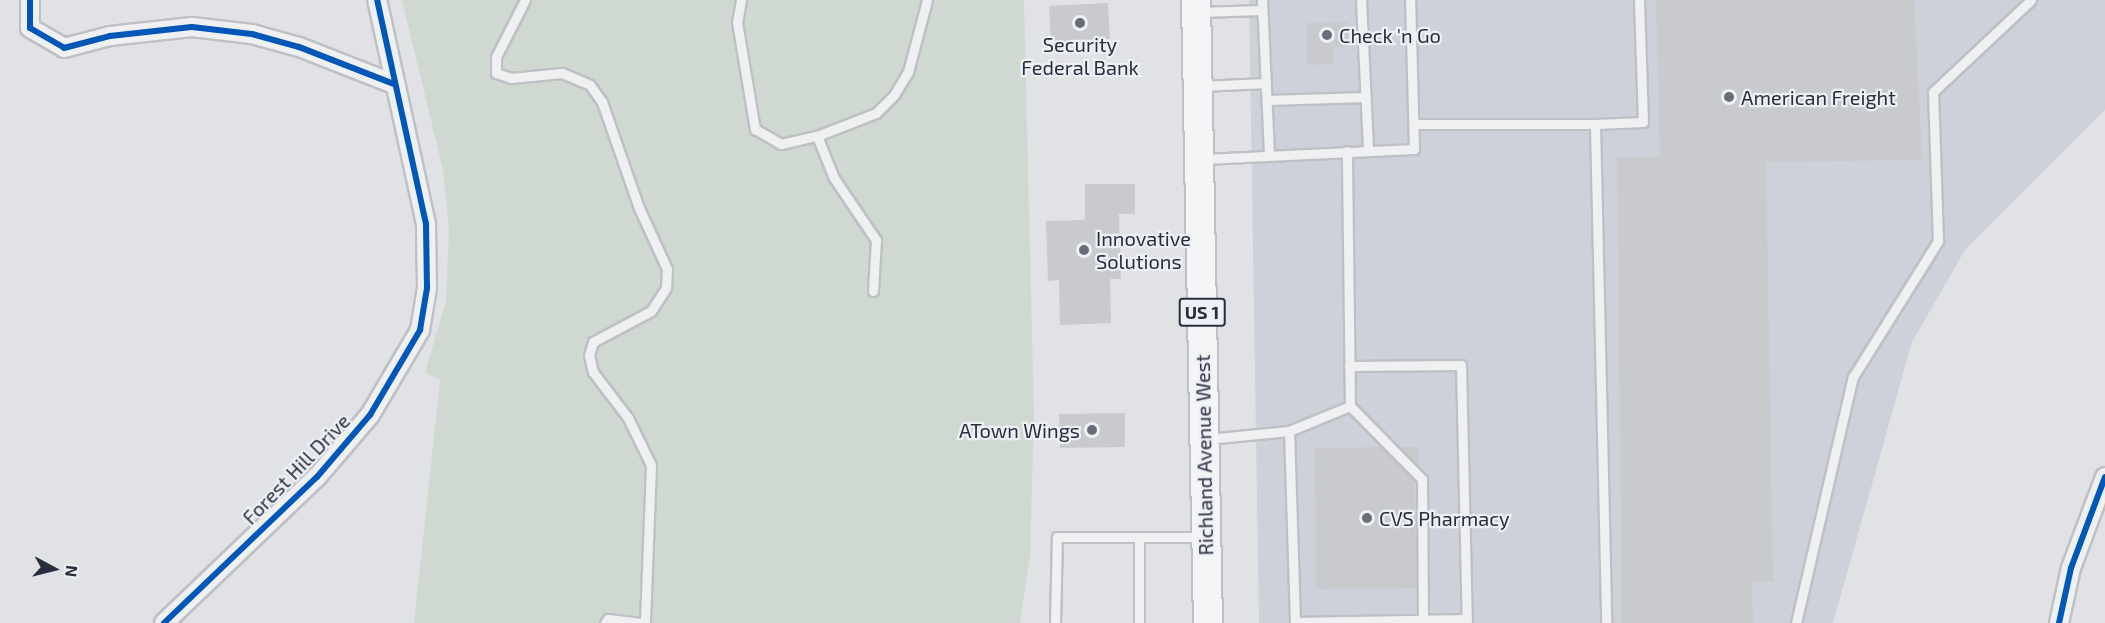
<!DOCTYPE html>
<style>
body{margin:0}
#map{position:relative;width:2105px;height:623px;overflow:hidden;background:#e0e2e6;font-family:"Exo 2",sans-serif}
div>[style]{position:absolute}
.built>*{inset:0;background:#ced1d9}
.green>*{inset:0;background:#d0d9d1}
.building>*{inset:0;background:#c8cace}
.roads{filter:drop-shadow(2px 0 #bec0c4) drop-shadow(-2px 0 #bec0c4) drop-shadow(0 2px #bec0c4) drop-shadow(0 -2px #bec0c4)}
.service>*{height:9px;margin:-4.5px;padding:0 4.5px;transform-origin:4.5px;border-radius:4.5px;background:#eff0f2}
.minor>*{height:18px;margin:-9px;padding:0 9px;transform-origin:9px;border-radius:9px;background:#eff0f2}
.primary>*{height:28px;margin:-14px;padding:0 14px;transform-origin:14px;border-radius:14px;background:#f4f5f6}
.cycleway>*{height:6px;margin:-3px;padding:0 3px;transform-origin:3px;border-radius:3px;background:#0057b8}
.dots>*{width:16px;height:16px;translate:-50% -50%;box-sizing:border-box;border:3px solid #edf0f5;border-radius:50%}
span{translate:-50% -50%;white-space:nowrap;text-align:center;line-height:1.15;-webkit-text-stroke:4.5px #edf0f5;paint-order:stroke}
.shield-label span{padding:2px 4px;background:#edf0f5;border:2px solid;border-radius:4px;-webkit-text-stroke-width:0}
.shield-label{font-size:18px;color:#272f3f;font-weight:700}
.poi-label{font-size:20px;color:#272f3f}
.left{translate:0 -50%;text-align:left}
.right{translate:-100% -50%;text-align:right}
.street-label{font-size:20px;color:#272f3f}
.north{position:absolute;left:24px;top:539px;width:60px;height:60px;-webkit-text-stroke:4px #edf0f5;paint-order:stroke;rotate:97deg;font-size:16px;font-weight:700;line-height:24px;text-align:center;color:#272f3f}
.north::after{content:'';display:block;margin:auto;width:21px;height:27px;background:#272f3f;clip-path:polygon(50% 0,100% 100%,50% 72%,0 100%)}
</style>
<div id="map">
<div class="built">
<div style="clip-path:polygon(1249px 0,2105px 0,2105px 110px,1965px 250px,1912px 342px,1833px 623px,1259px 623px)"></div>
</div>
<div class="green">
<div style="clip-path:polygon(402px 0,1024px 0,1034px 416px,1030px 556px,1020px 623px,414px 623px,440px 380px,425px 373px,446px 301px,449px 228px,443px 170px)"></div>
</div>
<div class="building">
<div style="clip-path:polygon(1656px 0,1914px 0,1922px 160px,1766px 162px,1773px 582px,1752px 582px,1753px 623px,1622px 623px,1617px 157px,1660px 157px)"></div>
<div style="clip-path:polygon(1108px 3px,1110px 39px,1051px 42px,1049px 6px)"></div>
<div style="clip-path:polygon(1347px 22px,1348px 47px,1334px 47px,1334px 64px,1307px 65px,1306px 23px)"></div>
<div style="clip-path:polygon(1085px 184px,1135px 184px,1135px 214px,1119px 214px,1121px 279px,1110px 279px,1111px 323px,1060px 325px,1059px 280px,1048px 281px,1046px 221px,1085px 220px)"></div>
<div style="clip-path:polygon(1125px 413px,1125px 447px,1060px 448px,1059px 414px)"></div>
<div style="clip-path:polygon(1381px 447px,1415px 482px,1416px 588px,1316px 589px,1315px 448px)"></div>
<div style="clip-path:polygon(1400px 447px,1418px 447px,1418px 466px)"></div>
</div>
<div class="roads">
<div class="service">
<div style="left:525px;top:0;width:64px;rotate:117deg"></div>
<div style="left:496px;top:57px;width:16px;rotate:90deg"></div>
<div style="left:496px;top:73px;width:16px;rotate:18deg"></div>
<div style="left:511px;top:78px;width:51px;rotate:-5.6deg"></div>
<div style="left:562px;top:73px;width:30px;rotate:23deg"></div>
<div style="left:590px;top:85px;width:21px;rotate:55deg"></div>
<div style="left:602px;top:102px;width:112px;rotate:70.8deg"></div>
<div style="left:639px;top:208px;width:67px;rotate:65.3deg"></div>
<div style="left:667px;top:269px;width:19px;rotate:93deg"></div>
<div style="left:666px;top:288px;width:27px;rotate:123deg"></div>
<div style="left:651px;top:311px;width:66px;rotate:151.9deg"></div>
<div style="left:593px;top:342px;width:14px;rotate:107deg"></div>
<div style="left:589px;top:355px;width:17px;rotate:77deg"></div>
<div style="left:593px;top:372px;width:58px;rotate:52.7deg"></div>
<div style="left:628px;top:418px;width:52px;rotate:63.9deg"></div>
<div style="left:651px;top:465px;width:158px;rotate:92.2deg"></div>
<div style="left:741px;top:0;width:22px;rotate:100deg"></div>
<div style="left:737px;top:22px;width:109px;rotate:80.5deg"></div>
<div style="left:755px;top:129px;width:30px;rotate:30deg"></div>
<div style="left:781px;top:144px;width:37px;rotate:-13deg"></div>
<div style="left:817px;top:136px;width:45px;rotate:68deg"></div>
<div style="left:834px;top:178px;width:75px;rotate:55.9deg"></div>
<div style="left:876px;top:240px;width:51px;rotate:93.4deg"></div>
<div style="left:1262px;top:0;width:155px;rotate:87.4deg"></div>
<div style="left:1361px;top:0;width:151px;rotate:87.3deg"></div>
<div style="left:1198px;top:12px;width:64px;rotate:-1.8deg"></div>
<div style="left:1200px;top:86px;width:66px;rotate:-2.6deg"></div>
<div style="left:1267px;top:100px;width:99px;rotate:-1.7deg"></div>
<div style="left:1414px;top:124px;width:181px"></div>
<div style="left:1595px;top:124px;width:499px;rotate:88.7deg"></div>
<div style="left:1595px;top:124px;width:48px;rotate:-2.4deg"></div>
<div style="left:1643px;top:122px;width:122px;rotate:-91.9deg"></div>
<div style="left:817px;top:136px;width:63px;rotate:-21.3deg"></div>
<div style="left:876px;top:113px;width:25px;rotate:-45deg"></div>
<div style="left:894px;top:95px;width:27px;rotate:-59deg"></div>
<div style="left:908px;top:72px;width:74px;rotate:-75.2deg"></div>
<div style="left:1203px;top:159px;width:211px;rotate:-2.7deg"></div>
<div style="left:1414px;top:149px;width:149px;rotate:-91.5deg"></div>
<div style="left:1349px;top:366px;width:112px;rotate:-0.5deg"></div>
<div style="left:1461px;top:365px;width:258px;rotate:88.7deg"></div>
<div style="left:1350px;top:406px;width:103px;rotate:45.4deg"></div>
<div style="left:1422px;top:479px;width:141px;rotate:89.6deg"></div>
<div style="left:1289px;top:431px;width:66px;rotate:-22.3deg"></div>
<div style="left:1350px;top:406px;width:255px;rotate:-90.7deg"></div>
<div style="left:1207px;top:439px;width:82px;rotate:-5.6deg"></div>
<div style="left:1289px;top:431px;width:192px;rotate:88.2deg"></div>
<div style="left:1139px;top:537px;width:86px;rotate:90deg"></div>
<div style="left:1295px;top:622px;width:172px;rotate:-1deg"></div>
<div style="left:605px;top:623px;width:5px;rotate:-53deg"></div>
<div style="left:608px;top:619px;width:33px;rotate:7deg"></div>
<div style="left:1055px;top:623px;width:86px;rotate:-88.7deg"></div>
<div style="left:1057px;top:537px;width:147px"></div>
<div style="left:1796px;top:623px;width:253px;rotate:-77deg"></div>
<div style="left:1853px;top:377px;width:160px;rotate:-58deg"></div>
<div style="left:1938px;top:241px;width:149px;rotate:-91.9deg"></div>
<div style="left:1933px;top:92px;width:134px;rotate:-43.2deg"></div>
</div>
<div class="minor">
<div style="left:30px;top:0;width:28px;rotate:90deg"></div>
<div style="left:30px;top:28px;width:39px;rotate:30deg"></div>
<div style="left:64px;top:48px;width:48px;rotate:-14.6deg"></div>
<div style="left:110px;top:36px;width:82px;rotate:-6.3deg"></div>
<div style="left:192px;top:27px;width:60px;rotate:6.7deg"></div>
<div style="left:252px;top:34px;width:49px;rotate:15.5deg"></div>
<div style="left:299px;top:47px;width:102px;rotate:21.3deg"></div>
<div style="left:164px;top:623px;width:211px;rotate:-43.7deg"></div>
<div style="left:317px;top:477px;width:82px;rotate:-49.5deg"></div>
<div style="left:370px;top:415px;width:99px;rotate:-59.5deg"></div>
<div style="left:420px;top:330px;width:43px;rotate:-80.5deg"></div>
<div style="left:427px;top:288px;width:64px;rotate:-90.9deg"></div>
<div style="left:426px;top:224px;width:229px;rotate:-102.3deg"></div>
<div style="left:2059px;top:623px;width:56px;rotate:-77.7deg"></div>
<div style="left:2071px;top:568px;width:97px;rotate:-69.5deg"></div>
</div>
<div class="primary">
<div style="left:1196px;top:0;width:623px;rotate:88.9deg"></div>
</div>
</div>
<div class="cycleway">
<div style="left:30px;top:0;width:28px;rotate:90deg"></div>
<div style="left:30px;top:28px;width:39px;rotate:30deg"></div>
<div style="left:64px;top:48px;width:48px;rotate:-14.6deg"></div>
<div style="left:110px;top:36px;width:82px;rotate:-6.3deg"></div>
<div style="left:192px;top:27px;width:60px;rotate:6.7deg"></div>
<div style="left:252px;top:34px;width:49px;rotate:15.5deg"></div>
<div style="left:299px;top:47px;width:102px;rotate:21.3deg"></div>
<div style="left:164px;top:623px;width:211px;rotate:-43.7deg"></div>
<div style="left:317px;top:477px;width:82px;rotate:-49.5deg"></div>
<div style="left:370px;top:415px;width:99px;rotate:-59.5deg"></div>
<div style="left:420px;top:330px;width:43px;rotate:-80.5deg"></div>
<div style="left:427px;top:288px;width:64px;rotate:-90.9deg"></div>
<div style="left:426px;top:224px;width:229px;rotate:-102.3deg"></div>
<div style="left:2059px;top:623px;width:56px;rotate:-77.7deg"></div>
<div style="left:2071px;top:568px;width:97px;rotate:-69.5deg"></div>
</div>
<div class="dots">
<div style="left:1080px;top:23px;background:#686e79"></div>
<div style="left:1327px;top:35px;background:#686e79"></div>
<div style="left:1729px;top:97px;background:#686e79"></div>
<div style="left:1084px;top:250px;background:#686e79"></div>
<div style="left:1092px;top:430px;background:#686e79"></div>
<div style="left:1367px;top:518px;background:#686e79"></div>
</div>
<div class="shield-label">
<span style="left:1202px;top:312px">US 1</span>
</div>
<div class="poi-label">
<span class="left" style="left:1339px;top:35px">Check 'n Go</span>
<span style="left:1080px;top:56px">Security<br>Federal Bank</span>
<span class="left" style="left:1741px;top:97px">American Freight</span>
<span class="left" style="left:1096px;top:250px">Innovative<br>Solutions</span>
<span class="right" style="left:1080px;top:430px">ATown Wings</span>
<span class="left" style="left:1379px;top:518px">CVS Pharmacy</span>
</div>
<div class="street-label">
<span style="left:1204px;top:455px;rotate:-91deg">Richland Avenue West</span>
<span style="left:296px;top:469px;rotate:-46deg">Forest Hill Drive</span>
</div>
<div class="north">N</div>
</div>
